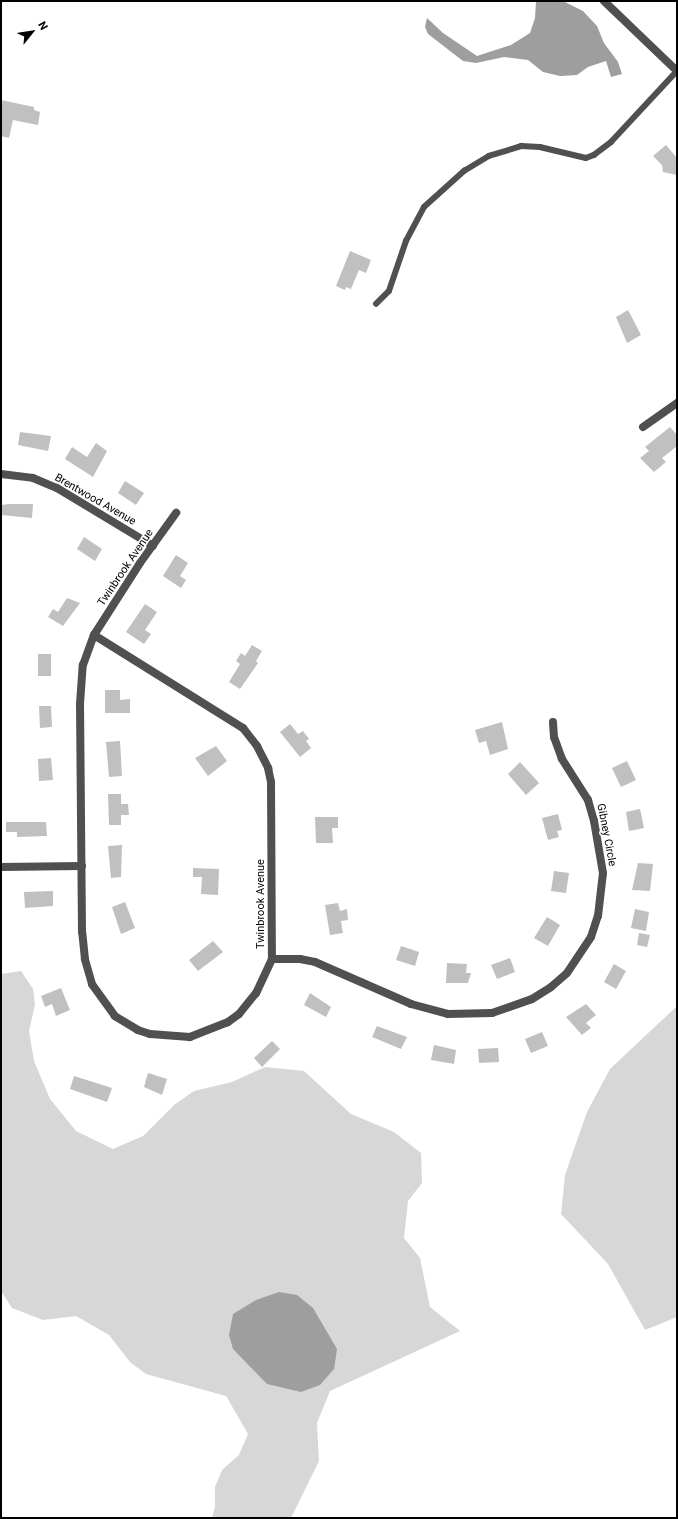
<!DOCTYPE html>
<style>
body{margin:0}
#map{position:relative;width:678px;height:1519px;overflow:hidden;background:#fff;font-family:Roboto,sans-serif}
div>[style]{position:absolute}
.green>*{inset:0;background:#d7d7d7}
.water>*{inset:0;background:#9e9e9e}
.building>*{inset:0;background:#c0c0c0}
.service>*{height:5.5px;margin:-2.75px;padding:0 2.75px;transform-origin:2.75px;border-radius:2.75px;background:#505050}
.minor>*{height:8px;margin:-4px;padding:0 4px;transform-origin:4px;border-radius:4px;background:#505050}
.tertiary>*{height:8px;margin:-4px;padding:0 4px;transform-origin:4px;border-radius:4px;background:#505050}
span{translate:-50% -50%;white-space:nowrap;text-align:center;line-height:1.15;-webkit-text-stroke:3px #fff;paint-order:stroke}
.street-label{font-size:11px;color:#000}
.frame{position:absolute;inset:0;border:2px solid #000;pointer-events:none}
.north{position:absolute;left:12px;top:12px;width:40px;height:40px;-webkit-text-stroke:3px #fff;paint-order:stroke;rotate:60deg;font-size:11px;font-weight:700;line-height:16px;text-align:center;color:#000}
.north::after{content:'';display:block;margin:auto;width:14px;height:18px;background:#000;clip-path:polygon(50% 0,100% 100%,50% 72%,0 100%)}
</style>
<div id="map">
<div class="green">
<div style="clip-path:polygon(21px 971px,33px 989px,35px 1005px,29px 1031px,34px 1061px,50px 1099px,76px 1131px,113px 1149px,143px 1136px,174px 1105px,194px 1091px,232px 1082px,265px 1067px,304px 1071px,351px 1114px,394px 1132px,421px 1153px,422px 1183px,408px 1201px,404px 1238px,420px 1258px,430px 1307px,460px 1331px,330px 1391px,317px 1423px,319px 1461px,291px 1518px,212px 1518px,215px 1507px,215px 1487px,222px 1470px,239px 1455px,248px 1434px,226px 1396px,146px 1374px,130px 1362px,109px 1335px,76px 1316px,43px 1320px,12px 1308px,1px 1291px,1px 974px)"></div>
<div style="clip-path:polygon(677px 1006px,677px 1317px,645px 1330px,608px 1264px,561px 1214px,565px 1175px,587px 1112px,610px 1069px)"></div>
</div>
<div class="water">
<div style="clip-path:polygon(536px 1px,563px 1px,583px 11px,597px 26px,604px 43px,618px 62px,622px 74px,611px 77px,606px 61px,588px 67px,577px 75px,560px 76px,543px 72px,528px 60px,504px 57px,476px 63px,463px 61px,428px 34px,425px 27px,427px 18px,443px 33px,477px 56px,511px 45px,530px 33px,535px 18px)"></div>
<div style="clip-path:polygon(279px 1292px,297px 1295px,313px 1308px,337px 1349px,334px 1369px,320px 1385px,301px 1392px,267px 1384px,233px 1349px,229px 1335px,233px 1314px,256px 1300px)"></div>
</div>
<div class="building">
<div style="clip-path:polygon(1px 100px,34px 107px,34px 110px,40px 112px,38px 125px,13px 120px,9px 138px,1px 136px)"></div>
<div style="clip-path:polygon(666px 145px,677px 158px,677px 175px,663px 172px,662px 165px,653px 156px)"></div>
<div style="clip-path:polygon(350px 251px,371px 260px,366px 273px,359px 270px,351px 289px,346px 287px,345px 290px,336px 286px)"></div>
<div style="clip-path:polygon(628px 310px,641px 335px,627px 343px,616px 317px)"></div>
<div style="clip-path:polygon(670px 427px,677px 435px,677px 446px,662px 458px,666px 462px,654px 472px,640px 458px,649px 451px,645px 447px)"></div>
<div style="clip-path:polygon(20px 432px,51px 436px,48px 451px,18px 445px)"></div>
<div style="clip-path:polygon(96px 443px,107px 451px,93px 477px,65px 459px,72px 447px,87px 457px)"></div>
<div style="clip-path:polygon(125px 481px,144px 493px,136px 505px,118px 493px)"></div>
<div style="clip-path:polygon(9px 504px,33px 504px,32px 518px,1px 515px,1px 505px)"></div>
<div style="clip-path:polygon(84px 537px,102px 549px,95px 561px,77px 549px)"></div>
<div style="clip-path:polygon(176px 555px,188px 563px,180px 576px,186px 580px,181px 588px,163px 576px)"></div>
<div style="clip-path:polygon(67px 598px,80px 603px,63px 626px,48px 617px,53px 609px,58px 612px)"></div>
<div style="clip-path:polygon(145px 604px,157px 612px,145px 630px,151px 634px,144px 644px,126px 632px)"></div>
<div style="clip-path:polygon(252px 645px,262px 651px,256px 661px,258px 663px,240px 689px,229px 682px,240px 664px,236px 661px,241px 653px,245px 656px)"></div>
<div style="clip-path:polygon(38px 654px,51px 654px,51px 676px,38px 676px)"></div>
<div style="clip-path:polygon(105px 690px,120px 690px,120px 700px,130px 699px,130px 713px,105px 713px)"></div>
<div style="clip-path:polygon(39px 706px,51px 706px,52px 727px,40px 728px)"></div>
<div style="clip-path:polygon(502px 722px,508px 749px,490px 755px,486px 741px,479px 743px,475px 730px)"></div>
<div style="clip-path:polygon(290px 724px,298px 734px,303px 731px,309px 739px,306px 741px,311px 748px,300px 757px,280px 732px)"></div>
<div style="clip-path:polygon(120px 741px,122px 776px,109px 777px,106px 742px)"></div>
<div style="clip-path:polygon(216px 746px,227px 761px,208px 776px,195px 758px)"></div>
<div style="clip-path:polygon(51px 758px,53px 780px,39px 781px,38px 759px)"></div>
<div style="clip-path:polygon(627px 761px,636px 780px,621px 787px,612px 768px)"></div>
<div style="clip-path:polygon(520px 762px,539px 783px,526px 795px,508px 774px)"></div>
<div style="clip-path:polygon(108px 794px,121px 794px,121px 804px,128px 804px,129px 815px,121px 815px,121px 825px,109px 825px)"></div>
<div style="clip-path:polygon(640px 809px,644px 828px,629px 831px,626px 812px)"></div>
<div style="clip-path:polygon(558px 814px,562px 830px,557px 831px,559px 837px,548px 840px,542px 818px)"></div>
<div style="clip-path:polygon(315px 817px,338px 817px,338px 828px,332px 828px,333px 843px,316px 843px)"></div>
<div style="clip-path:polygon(6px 822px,46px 822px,47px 836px,17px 837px,17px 832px,6px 832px)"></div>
<div style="clip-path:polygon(122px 845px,121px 877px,111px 878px,108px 846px)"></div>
<div style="clip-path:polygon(638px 863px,653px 864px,650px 891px,632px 890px)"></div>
<div style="clip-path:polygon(193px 868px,219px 869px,218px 895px,201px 894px,202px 877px,193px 877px)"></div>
<div style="clip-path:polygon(554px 871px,569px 873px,566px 893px,551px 891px)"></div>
<div style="clip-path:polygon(53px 891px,53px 906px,25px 908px,24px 892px)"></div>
<div style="clip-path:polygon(125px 902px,135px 928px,121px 934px,112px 907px)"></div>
<div style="clip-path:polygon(338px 903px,340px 911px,347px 909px,348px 920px,341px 921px,343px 933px,330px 935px,325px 905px)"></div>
<div style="clip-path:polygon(635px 909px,649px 912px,646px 931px,631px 928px)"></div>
<div style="clip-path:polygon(547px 917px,560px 925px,548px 946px,534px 938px)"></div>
<div style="clip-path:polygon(639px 933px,650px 935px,647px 947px,637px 945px)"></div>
<div style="clip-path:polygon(213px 941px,223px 952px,198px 971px,189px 960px)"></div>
<div style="clip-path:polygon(401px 946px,419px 952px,415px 966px,396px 960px)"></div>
<div style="clip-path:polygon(510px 958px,515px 972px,497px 979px,491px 965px)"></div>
<div style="clip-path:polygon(447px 963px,467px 964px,466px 973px,471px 973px,468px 983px,446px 983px)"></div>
<div style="clip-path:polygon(614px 964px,626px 971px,616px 989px,604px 982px)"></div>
<div style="clip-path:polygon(61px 988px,70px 1010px,56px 1016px,52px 1004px,45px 1007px,41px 996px)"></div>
<div style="clip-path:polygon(310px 993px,331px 1007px,326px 1017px,304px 1005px)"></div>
<div style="clip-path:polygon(586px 1004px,596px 1015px,586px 1023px,591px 1028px,582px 1035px,566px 1017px)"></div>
<div style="clip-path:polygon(377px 1026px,407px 1037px,401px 1049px,372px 1037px)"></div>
<div style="clip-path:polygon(542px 1032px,548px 1046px,531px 1053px,525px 1039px)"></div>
<div style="clip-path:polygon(272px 1041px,280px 1049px,262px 1067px,254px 1058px)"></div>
<div style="clip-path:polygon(434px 1045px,456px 1050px,454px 1064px,431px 1060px)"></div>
<div style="clip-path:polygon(498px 1048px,499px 1062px,479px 1063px,478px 1049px)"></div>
<div style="clip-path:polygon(148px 1073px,167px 1079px,162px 1095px,144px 1087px)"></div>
<div style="clip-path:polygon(74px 1076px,112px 1088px,107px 1102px,70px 1089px)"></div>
</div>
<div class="service">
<div style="left:376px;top:304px;width:18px;rotate:-45deg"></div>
<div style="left:389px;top:291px;width:53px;rotate:-71.2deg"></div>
<div style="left:406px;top:241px;width:38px;rotate:-62deg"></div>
<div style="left:424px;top:207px;width:54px;rotate:-42deg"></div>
<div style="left:464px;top:171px;width:29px;rotate:-31deg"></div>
<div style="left:489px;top:156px;width:34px;rotate:-17deg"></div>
<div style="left:521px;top:146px;width:19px;rotate:3deg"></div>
<div style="left:540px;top:147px;width:47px;rotate:13.4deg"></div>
<div style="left:586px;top:158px;width:9px;rotate:-21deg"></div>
<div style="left:594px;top:155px;width:21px;rotate:-37deg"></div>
<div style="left:611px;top:142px;width:97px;rotate:-47.1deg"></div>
</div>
<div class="minor">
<div style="left:643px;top:427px;width:42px;rotate:-35.2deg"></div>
<div style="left:1px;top:474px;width:32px;rotate:7deg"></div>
<div style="left:33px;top:478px;width:26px;rotate:23deg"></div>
<div style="left:57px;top:488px;width:112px;rotate:31.1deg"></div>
<div style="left:94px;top:635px;width:176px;rotate:32deg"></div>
<div style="left:243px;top:728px;width:23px;rotate:52deg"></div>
<div style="left:257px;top:746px;width:25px;rotate:63deg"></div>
<div style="left:268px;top:768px;width:14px;rotate:78deg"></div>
<div style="left:271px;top:782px;width:177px;rotate:89.7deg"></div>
<div style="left:272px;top:959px;width:38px;rotate:115deg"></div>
<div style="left:256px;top:993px;width:27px;rotate:129deg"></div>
<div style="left:239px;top:1014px;width:14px;rotate:144deg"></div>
<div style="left:228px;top:1022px;width:41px;rotate:158.5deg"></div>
<div style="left:190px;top:1037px;width:40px;rotate:-175.7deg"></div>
<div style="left:150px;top:1034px;width:13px;rotate:-162deg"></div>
<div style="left:138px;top:1030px;width:27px;rotate:-149deg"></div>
<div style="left:115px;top:1016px;width:39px;rotate:-126deg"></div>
<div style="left:92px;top:984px;width:26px;rotate:-106deg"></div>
<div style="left:85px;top:959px;width:27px;rotate:-96deg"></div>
<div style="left:82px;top:932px;width:228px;rotate:-90.5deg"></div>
<div style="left:80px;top:704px;width:39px;rotate:-86deg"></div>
<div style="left:83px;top:665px;width:32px;rotate:-70deg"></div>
<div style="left:94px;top:635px;width:85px;rotate:-57.4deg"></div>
<div style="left:140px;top:563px;width:62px;rotate:-54.2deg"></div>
<div style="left:1px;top:867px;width:81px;rotate:-0.7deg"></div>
<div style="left:272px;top:959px;width:28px"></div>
<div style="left:300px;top:959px;width:15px;rotate:11deg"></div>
<div style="left:315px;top:962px;width:105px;rotate:23.6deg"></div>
<div style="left:411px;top:1004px;width:38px;rotate:15deg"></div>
<div style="left:448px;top:1014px;width:44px;rotate:-1.3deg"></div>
<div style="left:492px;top:1013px;width:42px;rotate:-19.3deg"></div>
<div style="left:532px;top:999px;width:22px;rotate:-32deg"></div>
<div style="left:551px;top:987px;width:21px;rotate:-41deg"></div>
<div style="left:567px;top:973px;width:43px;rotate:-56.3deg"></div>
<div style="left:591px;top:937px;width:22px;rotate:-72deg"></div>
<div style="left:598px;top:916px;width:43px;rotate:-83.4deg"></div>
<div style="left:603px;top:873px;width:53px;rotate:-99.8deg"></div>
<div style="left:594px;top:821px;width:22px;rotate:-106deg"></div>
<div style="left:588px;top:800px;width:49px;rotate:-122.4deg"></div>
<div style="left:562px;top:759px;width:23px;rotate:-110deg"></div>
<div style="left:554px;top:737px;width:15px;rotate:-94deg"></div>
</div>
<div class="tertiary">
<div style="left:604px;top:1px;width:101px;rotate:43.8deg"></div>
</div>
<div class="street-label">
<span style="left:95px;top:500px;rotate:30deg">Brentwood Avenue</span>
<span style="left:126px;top:568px;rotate:-56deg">Twinbrook Avenue</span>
<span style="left:606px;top:835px;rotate:79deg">Gibney Circle</span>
<span style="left:261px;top:904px;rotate:-90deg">Twinbrook Avenue</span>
</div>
<div class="frame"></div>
<div class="north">N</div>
</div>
